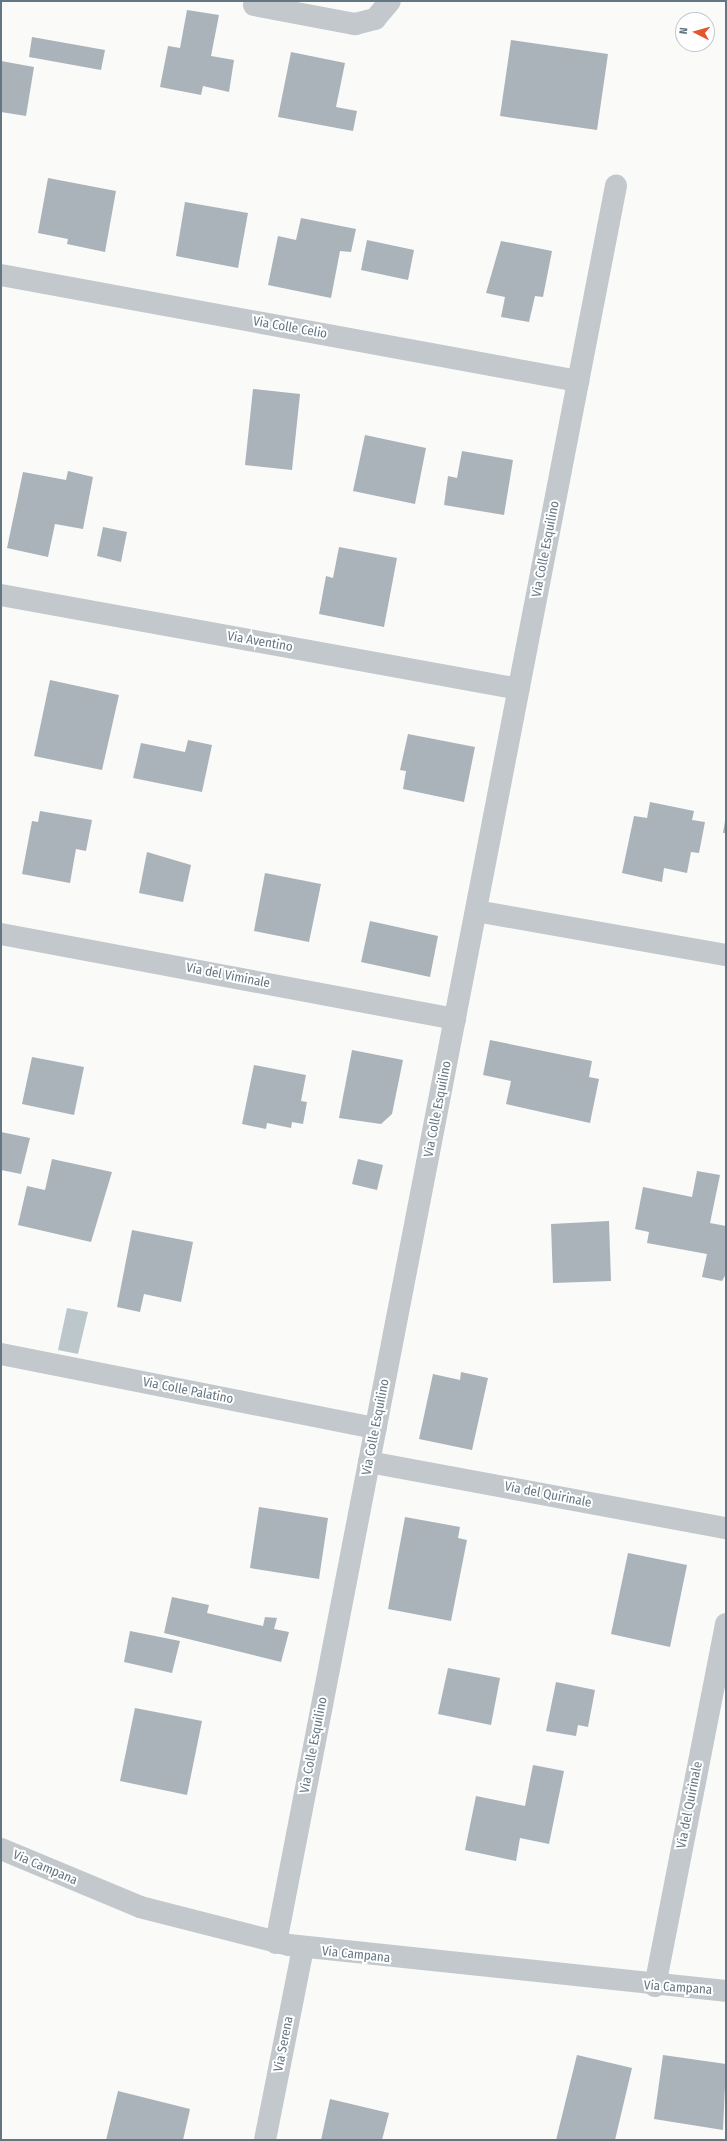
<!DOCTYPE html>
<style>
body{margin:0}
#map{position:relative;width:727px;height:2141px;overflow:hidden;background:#fafaf8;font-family:"Fira Sans Condensed",sans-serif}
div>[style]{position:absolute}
.water>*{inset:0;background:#bbc7cb}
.building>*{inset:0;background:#aab3b9}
.minor>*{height:22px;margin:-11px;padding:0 11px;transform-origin:11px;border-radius:11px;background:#c3c8cc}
span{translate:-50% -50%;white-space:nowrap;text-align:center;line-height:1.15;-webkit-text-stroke:4px #fff;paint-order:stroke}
.street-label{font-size:13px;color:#657683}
.frame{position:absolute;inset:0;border:2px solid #657683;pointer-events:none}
.north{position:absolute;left:675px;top:12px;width:40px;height:40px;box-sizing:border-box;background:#fff;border:1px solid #c1c8cd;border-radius:50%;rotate:276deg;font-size:11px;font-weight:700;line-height:16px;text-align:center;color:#657683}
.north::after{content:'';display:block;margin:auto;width:14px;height:18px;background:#e4572e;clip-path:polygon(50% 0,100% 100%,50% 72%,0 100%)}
</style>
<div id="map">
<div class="water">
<div style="clip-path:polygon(67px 1308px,88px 1312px,78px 1354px,58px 1350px)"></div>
</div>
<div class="building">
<div style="clip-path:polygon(187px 10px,219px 15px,211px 56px,234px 60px,229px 92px,203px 86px,201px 95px,160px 87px,168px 46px,180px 48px)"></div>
<div style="clip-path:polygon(32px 37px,105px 50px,101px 70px,29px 57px)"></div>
<div style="clip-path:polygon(511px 40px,608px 54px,597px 130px,500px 116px)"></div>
<div style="clip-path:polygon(291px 52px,345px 63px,336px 107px,357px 111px,353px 131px,278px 117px)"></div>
<div style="clip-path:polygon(1px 61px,34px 67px,26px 116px,1px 112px)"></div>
<div style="clip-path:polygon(48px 178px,116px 191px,105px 252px,67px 244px,68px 239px,38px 233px)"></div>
<div style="clip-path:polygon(185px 202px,248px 213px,238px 268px,176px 256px)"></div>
<div style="clip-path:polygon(301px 218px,356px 229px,351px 252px,340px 251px,331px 298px,268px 285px,278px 236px,296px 240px)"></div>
<div style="clip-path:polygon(367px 240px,414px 250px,408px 280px,361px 270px)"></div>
<div style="clip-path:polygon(501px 241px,552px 251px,543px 297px,535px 296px,529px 322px,501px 317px,505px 297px,486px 293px)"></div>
<div style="clip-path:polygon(253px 389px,300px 394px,292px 470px,245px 465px)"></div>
<div style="clip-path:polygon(365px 435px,426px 448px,415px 504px,353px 491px)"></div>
<div style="clip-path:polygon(462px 451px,513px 460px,504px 515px,444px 505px,448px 476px,457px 478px)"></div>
<div style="clip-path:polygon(68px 471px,93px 477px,83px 529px,55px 524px,48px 557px,7px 548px,23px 472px,66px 480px)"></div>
<div style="clip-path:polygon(103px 527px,127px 532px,121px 562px,97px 556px)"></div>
<div style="clip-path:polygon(339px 547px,397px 558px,384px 627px,319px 614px,326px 576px,333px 578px)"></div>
<div style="clip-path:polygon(50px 680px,119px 695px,102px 770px,34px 756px)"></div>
<div style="clip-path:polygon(408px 734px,475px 747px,464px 802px,403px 789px,406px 771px,400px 770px)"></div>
<div style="clip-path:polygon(188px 740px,212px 745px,202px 792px,133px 778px,141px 743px,185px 752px)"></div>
<div style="clip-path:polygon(650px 802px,694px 811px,692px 820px,705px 822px,699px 853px,691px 852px,687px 873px,664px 868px,662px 882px,622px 873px,634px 816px,647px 818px)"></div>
<div style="clip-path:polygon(40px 811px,92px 820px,86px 851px,76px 849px,70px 883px,22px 874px,32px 821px,38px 822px)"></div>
<div style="clip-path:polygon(725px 821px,726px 822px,726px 833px,723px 833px)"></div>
<div style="clip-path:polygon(147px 852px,191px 865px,183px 902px,139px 893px)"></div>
<div style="clip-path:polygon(265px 873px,321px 884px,309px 942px,254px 931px)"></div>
<div style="clip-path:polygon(370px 921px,438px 936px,430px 977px,361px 962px)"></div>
<div style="clip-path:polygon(490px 1040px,592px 1061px,589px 1077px,599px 1079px,590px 1123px,506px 1104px,511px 1081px,483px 1075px)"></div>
<div style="clip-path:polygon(352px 1050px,403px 1060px,392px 1114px,381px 1124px,339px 1118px)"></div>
<div style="clip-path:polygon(32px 1057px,84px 1067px,74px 1115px,22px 1104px)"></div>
<div style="clip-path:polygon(254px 1065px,306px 1075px,301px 1101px,307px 1102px,303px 1124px,292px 1122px,291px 1128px,267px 1123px,266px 1129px,242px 1124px)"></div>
<div style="clip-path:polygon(1px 1132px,30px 1138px,21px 1174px,1px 1170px)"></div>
<div style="clip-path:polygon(52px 1159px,112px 1172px,91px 1242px,18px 1225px,27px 1186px,45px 1190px)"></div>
<div style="clip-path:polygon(358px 1159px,383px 1165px,377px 1190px,352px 1184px)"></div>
<div style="clip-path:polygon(697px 1171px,720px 1175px,710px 1223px,726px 1226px,726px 1274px,722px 1281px,702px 1277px,707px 1254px,647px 1243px,649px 1232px,635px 1229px,643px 1187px,692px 1197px)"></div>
<div style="clip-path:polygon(609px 1221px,611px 1281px,553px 1283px,551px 1224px)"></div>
<div style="clip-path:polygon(132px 1230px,193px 1242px,181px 1302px,144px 1294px,140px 1312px,117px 1307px)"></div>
<div style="clip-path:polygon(461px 1372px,488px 1378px,472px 1450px,419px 1439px,433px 1374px,460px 1380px)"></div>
<div style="clip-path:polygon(259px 1507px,328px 1518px,319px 1579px,250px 1568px)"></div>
<div style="clip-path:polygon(405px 1517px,460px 1527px,458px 1538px,467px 1540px,451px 1621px,388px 1609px)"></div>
<div style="clip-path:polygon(628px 1553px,687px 1565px,670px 1647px,611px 1634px)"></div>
<div style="clip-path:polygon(172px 1597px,209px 1605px,207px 1613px,263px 1626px,265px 1617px,277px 1618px,274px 1629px,289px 1632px,281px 1662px,164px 1633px)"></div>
<div style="clip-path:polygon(130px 1631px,180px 1641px,172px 1673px,124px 1662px)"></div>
<div style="clip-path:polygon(448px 1668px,500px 1678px,491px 1725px,438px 1714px)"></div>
<div style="clip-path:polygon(556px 1682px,595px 1690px,588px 1727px,578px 1725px,576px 1736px,546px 1731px)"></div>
<div style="clip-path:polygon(135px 1708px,202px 1721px,187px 1795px,120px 1781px)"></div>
<div style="clip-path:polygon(533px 1765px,564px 1771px,549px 1844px,520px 1838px,516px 1861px,465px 1850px,476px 1796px,525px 1806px)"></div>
<div style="clip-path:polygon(577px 2055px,632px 2068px,615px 2140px,556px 2140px)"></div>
<div style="clip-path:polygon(663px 2055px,726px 2064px,723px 2130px,654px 2119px)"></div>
<div style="clip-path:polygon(118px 2091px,190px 2109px,183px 2140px,106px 2140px)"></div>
<div style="clip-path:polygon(330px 2099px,389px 2113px,382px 2140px,321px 2140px)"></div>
</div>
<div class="minor">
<div style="left:254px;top:5px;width:103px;rotate:10.7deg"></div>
<div style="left:355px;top:24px;width:21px;rotate:-14deg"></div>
<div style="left:375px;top:19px;width:23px;rotate:-50deg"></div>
<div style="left:1px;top:275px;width:587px;rotate:10.41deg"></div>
<div style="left:1px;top:595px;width:526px;rotate:10.29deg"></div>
<div style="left:476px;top:911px;width:254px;rotate:10deg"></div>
<div style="left:1px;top:934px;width:462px;rotate:10.6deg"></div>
<div style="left:1px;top:1354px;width:382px;rotate:11.2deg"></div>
<div style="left:369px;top:1462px;width:363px;rotate:10.5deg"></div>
<div style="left:1px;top:1849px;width:151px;rotate:22.6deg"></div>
<div style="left:140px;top:1907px;width:154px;rotate:14.3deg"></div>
<div style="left:289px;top:1945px;width:439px;rotate:6deg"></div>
<div style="left:276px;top:1943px;width:1790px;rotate:-79.05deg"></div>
<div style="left:655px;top:1986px;width:369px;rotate:-78.9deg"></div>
<div style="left:265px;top:2140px;width:196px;rotate:-78.8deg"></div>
</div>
<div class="street-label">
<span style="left:290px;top:328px;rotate:10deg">Via Colle Celio</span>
<span style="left:546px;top:549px;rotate:-79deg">Via Colle Esquilino</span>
<span style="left:260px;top:642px;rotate:10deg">Via Aventino</span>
<span style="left:228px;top:976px;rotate:11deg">Via del Viminale</span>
<span style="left:438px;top:1109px;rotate:-79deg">Via Colle Esquilino</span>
<span style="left:188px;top:1391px;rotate:11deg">Via Colle Palatino</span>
<span style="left:376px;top:1427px;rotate:-79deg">Via Colle Esquilino</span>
<span style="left:548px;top:1495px;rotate:11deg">Via del Quirinale</span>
<span style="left:314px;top:1745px;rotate:-79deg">Via Colle Esquilino</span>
<span style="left:690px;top:1805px;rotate:-79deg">Via del Quirinale</span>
<span style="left:45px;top:1868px;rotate:23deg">Via Campana</span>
<span style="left:356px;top:1955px;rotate:6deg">Via Campana</span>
<span style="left:678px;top:1988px;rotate:4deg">Via Campana</span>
<span style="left:284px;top:2044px;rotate:-79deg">Via Serena</span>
</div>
<div class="frame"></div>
<div class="north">N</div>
</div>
